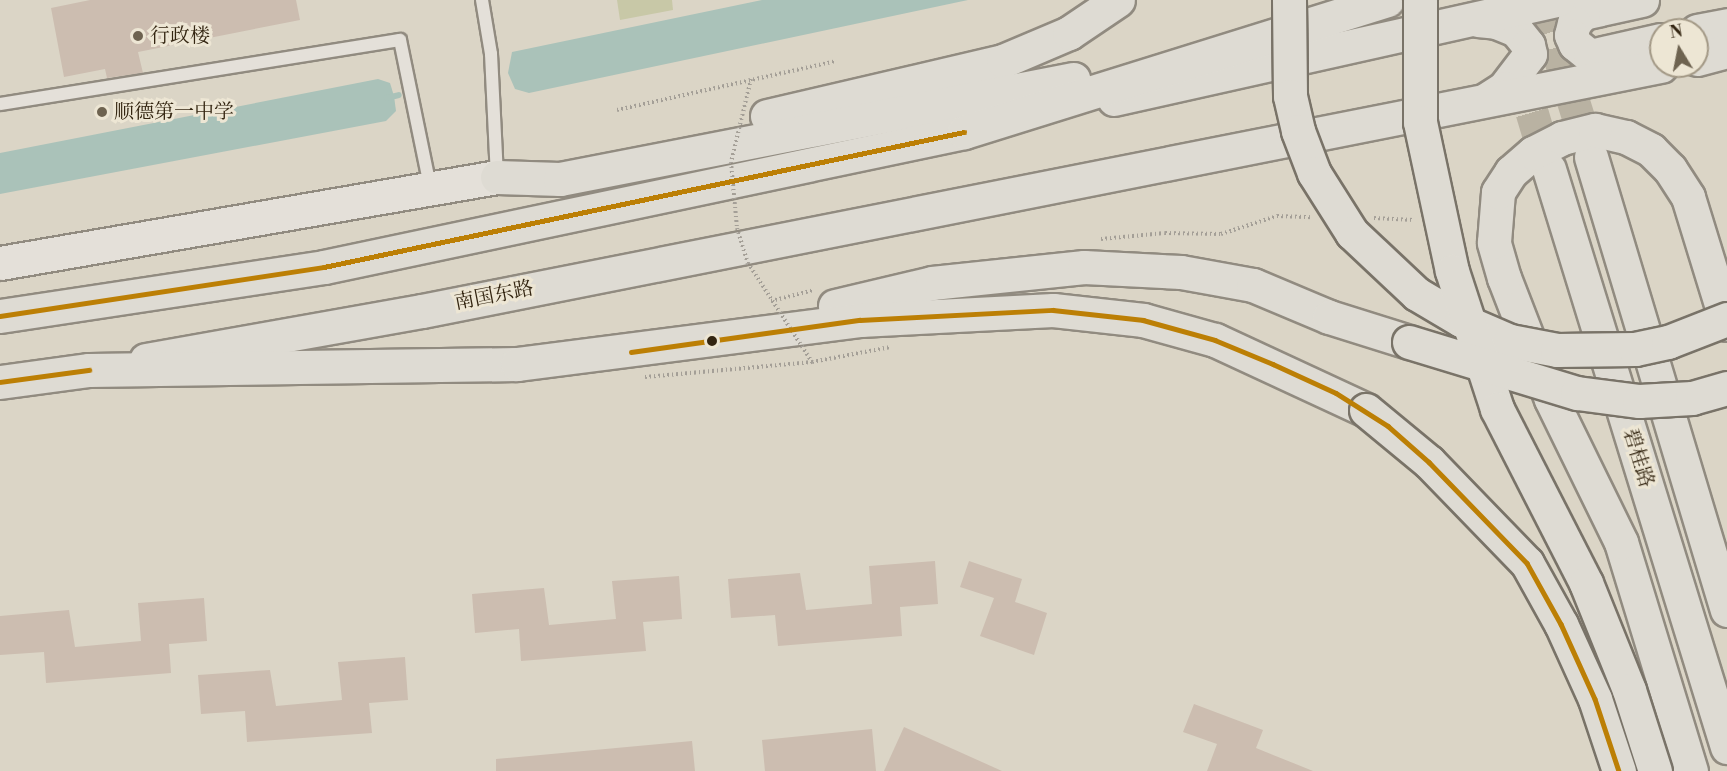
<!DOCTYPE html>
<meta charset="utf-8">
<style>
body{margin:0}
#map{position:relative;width:1727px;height:771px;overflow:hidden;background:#dbd5c6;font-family:"Libre Bodoni","Noto Serif SC",serif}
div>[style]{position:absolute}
.green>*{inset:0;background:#c8c8a7}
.water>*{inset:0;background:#aac2b9}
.stream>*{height:6px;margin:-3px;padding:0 3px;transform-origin:3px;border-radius:3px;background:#aac2b9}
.building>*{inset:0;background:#ccbdb0}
.highway-tunnel>*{height:33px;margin-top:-16.5px;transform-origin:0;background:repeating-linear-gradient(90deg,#b9b2a2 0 33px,transparent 0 49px)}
.path>*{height:4px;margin-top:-2px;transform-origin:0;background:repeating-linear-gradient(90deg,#a49f97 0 1.5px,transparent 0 4.5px)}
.roads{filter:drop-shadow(2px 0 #918b80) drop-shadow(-2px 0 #918b80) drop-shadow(0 2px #918b80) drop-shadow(0 -2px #918b80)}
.lane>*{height:12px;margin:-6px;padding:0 6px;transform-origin:6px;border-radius:6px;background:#e4e0d9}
.secondary>*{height:33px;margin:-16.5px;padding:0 16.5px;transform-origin:16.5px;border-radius:16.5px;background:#e4e0d9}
.primary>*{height:33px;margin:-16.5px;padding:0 16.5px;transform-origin:16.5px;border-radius:16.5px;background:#dedbd3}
.highway>*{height:33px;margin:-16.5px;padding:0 16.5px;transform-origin:16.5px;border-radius:16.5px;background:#dedbd3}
.path-bridge>*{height:4px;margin-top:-2px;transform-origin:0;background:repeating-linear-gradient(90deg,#a49f97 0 1.5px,transparent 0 4.5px)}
.bridges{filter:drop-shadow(2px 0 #797368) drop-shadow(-2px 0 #797368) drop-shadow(0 2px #797368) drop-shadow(0 -2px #797368)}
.highway-bridge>*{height:33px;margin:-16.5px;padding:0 16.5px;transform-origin:16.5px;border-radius:16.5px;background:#dedbd3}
.bus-1>*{height:4.5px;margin:-2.25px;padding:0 2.25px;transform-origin:2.25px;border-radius:2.25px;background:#bc7f05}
.dots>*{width:16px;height:16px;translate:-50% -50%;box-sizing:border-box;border:3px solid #ede6d4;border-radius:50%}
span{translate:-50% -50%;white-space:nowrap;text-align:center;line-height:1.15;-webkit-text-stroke:6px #ede6d4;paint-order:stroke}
.poi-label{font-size:20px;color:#332511}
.left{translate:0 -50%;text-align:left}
.street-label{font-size:20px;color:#332511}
.north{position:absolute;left:1649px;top:18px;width:60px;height:60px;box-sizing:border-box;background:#ede6d4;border:2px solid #a39986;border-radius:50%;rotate:350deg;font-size:16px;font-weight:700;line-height:24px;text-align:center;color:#332511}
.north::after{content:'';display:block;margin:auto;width:21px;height:27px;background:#6e6350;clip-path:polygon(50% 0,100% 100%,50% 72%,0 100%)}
</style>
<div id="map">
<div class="green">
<div style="clip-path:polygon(617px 0,672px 0,673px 10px,620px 20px)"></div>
</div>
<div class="water">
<div style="clip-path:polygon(762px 0,968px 0,529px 93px,515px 89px,508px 73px,512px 52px)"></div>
<div style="clip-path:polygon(378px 79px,390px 83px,394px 96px,396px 111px,386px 121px,0 194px,0 153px)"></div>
</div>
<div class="stream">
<div style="left:387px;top:98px;width:12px;rotate:-14deg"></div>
</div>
<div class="building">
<div style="clip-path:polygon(90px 0,296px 0,300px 20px,138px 52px,143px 73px,107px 78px,105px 69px,64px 77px,51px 8px)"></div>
<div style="clip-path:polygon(935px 561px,938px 604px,900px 607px,902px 636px,778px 646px,775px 615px,731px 618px,728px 579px,800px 573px,806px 610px,872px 604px,869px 566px)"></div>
<div style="clip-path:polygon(969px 561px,1022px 579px,1015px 602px,1047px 613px,1034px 655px,980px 636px,994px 598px,960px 587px)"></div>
<div style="clip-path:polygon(679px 576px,682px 619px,643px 622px,646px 651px,521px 661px,519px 629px,475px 633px,472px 594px,544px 588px,549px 625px,616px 619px,612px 581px)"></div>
<div style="clip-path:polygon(204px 598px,207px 641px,169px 644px,171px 673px,46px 683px,44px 652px,0 655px,0 616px,69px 610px,75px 647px,141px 641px,138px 603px)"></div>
<div style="clip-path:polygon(405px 657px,408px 700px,369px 703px,372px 733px,247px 742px,245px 711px,201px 714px,198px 675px,270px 670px,276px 706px,342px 700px,338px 662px)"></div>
<div style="clip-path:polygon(1194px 704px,1263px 730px,1256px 748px,1313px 771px,1207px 771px,1217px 744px,1183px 732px)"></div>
<div style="clip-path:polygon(904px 727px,1002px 771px,884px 771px)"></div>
<div style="clip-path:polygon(872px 729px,876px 771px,765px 771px,762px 740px)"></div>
<div style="clip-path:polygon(692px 741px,695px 771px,496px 771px,496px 759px)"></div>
</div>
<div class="highway-tunnel">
<div style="left:1542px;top:0;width:164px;rotate:72.7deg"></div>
<div style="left:1518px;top:65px;width:109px;rotate:73.4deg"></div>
</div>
<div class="path">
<div style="left:617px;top:110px;width:224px;rotate:-12.6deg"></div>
<div style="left:1374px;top:218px;width:40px;rotate:2.9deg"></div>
<div style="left:1101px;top:239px;width:64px;rotate:-5.4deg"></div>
<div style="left:1165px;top:233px;width:56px;rotate:1deg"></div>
<div style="left:1221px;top:234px;width:59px;rotate:-17.8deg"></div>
<div style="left:1277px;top:216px;width:36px;rotate:2deg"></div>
<div style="left:771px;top:301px;width:44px;rotate:-14.3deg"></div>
<div style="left:645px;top:377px;width:168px;rotate:-5.1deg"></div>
<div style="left:812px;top:362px;width:80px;rotate:-10.8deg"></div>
</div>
<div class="roads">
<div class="lane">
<div style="left:482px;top:0;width:55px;rotate:80.5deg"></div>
<div style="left:491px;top:54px;width:121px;rotate:87.2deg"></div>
<div style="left:0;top:104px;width:405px;rotate:-9.1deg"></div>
<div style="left:400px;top:40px;width:149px;rotate:78.4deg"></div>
</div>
<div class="secondary">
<div style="left:0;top:263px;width:504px;rotate:-9.82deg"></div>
</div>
<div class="primary">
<div style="left:1642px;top:0;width:60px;rotate:167.6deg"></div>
<div style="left:1583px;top:13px;width:13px;rotate:132deg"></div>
<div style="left:1574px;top:23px;width:12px;rotate:104deg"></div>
<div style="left:1571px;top:35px;width:10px;rotate:66deg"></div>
<div style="left:1575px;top:44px;width:19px;rotate:39deg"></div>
<div style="left:1590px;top:56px;width:73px;rotate:-12.7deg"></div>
<div style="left:1478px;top:20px;width:18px;rotate:6deg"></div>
<div style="left:1496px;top:22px;width:22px;rotate:22deg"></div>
<div style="left:1516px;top:30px;width:19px;rotate:51deg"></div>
<div style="left:1528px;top:45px;width:9px;rotate:77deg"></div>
<div style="left:1530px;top:54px;width:43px;rotate:127.4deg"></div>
<div style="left:1504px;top:88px;width:20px;rotate:147deg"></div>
<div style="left:1697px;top:31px;width:31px;rotate:-11deg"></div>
<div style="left:1697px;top:59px;width:31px;rotate:-15deg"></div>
<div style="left:1114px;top:99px;width:455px;rotate:-12.6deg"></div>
<div style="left:146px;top:360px;width:280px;rotate:-10.1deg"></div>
<div style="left:422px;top:311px;width:1263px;rotate:-11.19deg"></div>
</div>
<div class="highway">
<div style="left:767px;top:116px;width:242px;rotate:-13.1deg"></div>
<div style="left:1003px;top:61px;width:72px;rotate:-23deg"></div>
<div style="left:1069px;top:33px;width:59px;rotate:-34deg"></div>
<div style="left:1591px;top:157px;width:473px;rotate:73.3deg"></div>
<div style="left:1549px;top:169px;width:605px;rotate:72.88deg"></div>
<div style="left:497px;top:177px;width:63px;rotate:1.8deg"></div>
<div style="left:560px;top:179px;width:523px;rotate:-11.03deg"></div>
<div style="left:835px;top:306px;width:100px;rotate:-13.3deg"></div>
<div style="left:932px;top:283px;width:153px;rotate:-6deg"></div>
<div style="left:1084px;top:267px;width:97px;rotate:3deg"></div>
<div style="left:1181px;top:272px;width:73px;rotate:10.2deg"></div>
<div style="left:1253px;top:285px;width:82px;rotate:22.8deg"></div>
<div style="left:1329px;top:317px;width:84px;rotate:17.4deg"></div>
<div style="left:0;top:316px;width:328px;rotate:-8.6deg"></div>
<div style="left:324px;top:267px;width:654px;rotate:-11.91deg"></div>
<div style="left:964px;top:132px;width:443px;rotate:-17.3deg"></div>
<div style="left:0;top:382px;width:90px;rotate:-7.7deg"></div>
<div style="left:89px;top:370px;width:428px;rotate:-0.8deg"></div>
<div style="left:517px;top:364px;width:346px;rotate:-7.3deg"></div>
<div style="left:860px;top:320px;width:193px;rotate:-3deg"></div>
<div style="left:1053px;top:310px;width:91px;rotate:6.3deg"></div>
<div style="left:1143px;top:320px;width:75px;rotate:15.5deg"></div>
<div style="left:1215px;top:340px;width:166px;rotate:24.9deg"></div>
<div style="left:1691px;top:771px;width:239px;rotate:-107deg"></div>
<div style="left:1621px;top:542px;width:159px;rotate:-116.1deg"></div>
<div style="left:1551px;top:399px;width:130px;rotate:-111.2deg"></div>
<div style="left:1504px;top:278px;width:37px;rotate:-106deg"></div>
<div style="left:1494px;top:242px;width:50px;rotate:-85.4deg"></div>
<div style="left:1498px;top:192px;width:24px;rotate:-57deg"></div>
<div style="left:1511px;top:172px;width:29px;rotate:-41deg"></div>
<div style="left:1533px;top:153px;width:33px;rotate:-27deg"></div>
<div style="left:1562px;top:138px;width:34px;rotate:-14deg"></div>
<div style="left:1595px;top:130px;width:32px;rotate:13deg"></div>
<div style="left:1626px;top:137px;width:28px;rotate:27deg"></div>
<div style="left:1651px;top:150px;width:27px;rotate:45deg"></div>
<div style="left:1670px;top:169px;width:33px;rotate:57deg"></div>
<div style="left:1688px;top:197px;width:133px;rotate:72.9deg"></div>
</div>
</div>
<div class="path-bridge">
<div style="left:751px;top:79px;width:85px;rotate:103.5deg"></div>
<div style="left:731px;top:162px;width:66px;rotate:84.8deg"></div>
<div style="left:737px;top:228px;width:37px;rotate:73deg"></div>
<div style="left:748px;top:263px;width:118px;rotate:57.1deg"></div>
</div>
<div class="bridges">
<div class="highway-bridge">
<div style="left:1289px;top:0;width:96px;rotate:89.4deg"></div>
<div style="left:1290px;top:96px;width:36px;rotate:77deg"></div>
<div style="left:1298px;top:131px;width:45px;rotate:69.1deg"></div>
<div style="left:1314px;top:173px;width:71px;rotate:57.7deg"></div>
<div style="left:1352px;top:233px;width:89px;rotate:43.2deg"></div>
<div style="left:1417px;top:294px;width:51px;rotate:30.6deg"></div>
<div style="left:1461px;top:320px;width:53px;rotate:23.2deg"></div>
<div style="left:1510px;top:341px;width:48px;rotate:10.8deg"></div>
<div style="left:1557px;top:350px;width:78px;rotate:-0.7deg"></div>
<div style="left:1635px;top:349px;width:34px;rotate:-12deg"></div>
<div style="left:1668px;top:342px;width:63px;rotate:-21.3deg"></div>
<div style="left:1420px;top:0;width:122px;rotate:90deg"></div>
<div style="left:1420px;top:122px;width:152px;rotate:77.9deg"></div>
<div style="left:1452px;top:271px;width:145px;rotate:71.9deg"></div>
<div style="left:1497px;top:409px;width:195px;rotate:62.9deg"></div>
<div style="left:1586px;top:583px;width:115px;rotate:68.1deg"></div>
<div style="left:1629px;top:690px;width:85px;rotate:72.2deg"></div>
<div style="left:1409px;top:342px;width:176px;rotate:16.9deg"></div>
<div style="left:1577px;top:393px;width:63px;rotate:7.4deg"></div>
<div style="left:1639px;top:401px;width:53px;rotate:-3.2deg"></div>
<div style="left:1692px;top:398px;width:36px;rotate:-16deg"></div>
<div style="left:1366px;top:410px;width:82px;rotate:39.5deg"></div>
<div style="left:1429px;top:462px;width:141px;rotate:45.9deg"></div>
<div style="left:1527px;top:563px;width:70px;rotate:60.9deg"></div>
<div style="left:1561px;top:624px;width:82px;rotate:65.6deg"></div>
<div style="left:1595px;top:699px;width:76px;rotate:71.6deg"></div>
</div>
</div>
<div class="bus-1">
<div style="left:0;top:316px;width:328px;rotate:-8.6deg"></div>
<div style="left:324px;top:267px;width:654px;rotate:-11.91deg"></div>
<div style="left:631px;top:352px;width:231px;rotate:-8deg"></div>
<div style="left:860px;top:320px;width:193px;rotate:-3deg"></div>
<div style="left:1053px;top:310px;width:91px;rotate:6.3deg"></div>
<div style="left:1143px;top:320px;width:75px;rotate:15.5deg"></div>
<div style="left:1215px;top:340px;width:63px;rotate:22.5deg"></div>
<div style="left:1273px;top:364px;width:69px;rotate:24.7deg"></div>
<div style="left:1336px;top:393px;width:62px;rotate:32.4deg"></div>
<div style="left:1388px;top:426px;width:55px;rotate:41.3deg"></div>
<div style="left:1429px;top:462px;width:141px;rotate:45.9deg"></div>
<div style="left:1527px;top:563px;width:70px;rotate:60.9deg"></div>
<div style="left:1561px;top:624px;width:82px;rotate:65.6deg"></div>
<div style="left:1595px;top:699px;width:76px;rotate:71.6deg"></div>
<div style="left:0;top:382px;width:90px;rotate:-7.7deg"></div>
</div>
<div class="dots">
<div style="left:138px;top:36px;background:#6e6350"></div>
<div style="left:102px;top:112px;background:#6e6350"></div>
<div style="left:712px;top:341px;background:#332511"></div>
</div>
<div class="poi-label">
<span class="left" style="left:150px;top:36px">行政楼</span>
<span class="left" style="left:114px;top:112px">顺德第一中学</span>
</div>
<div class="street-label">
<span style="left:494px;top:296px;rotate:-11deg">南国东路</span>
<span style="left:1638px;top:458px;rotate:73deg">碧桂路</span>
</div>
<div class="north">N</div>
</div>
